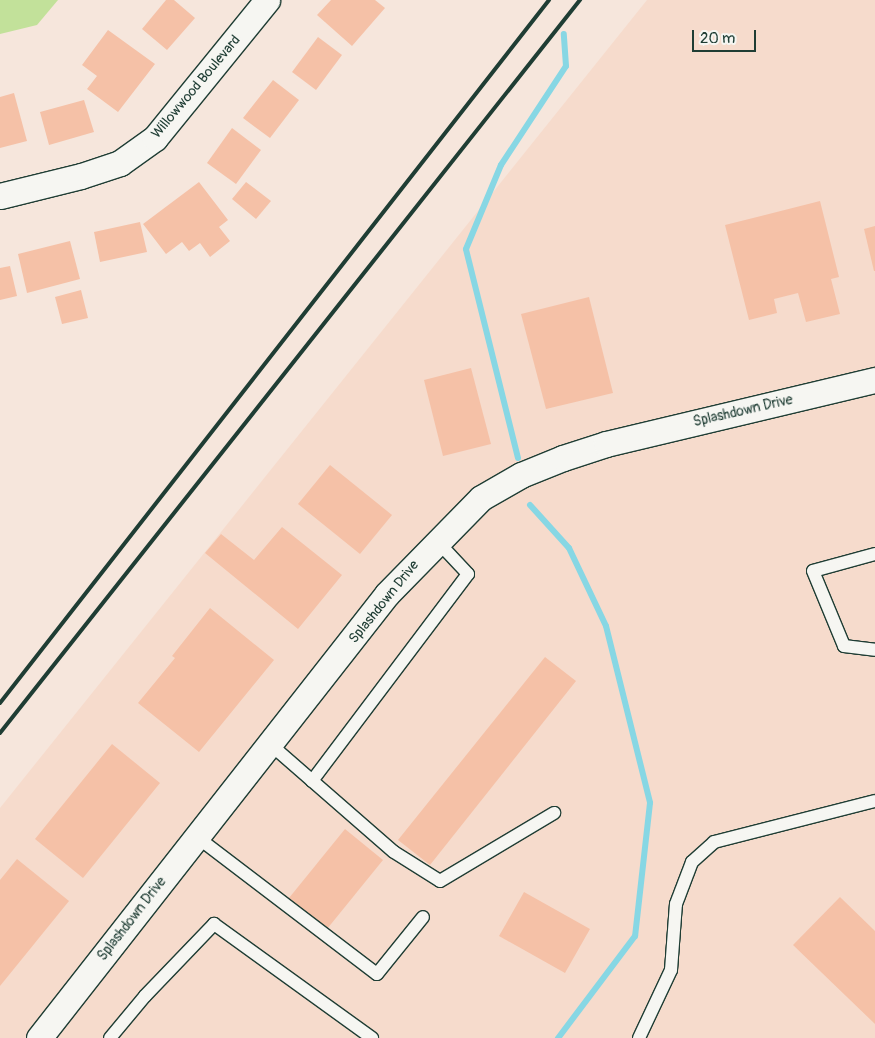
<!DOCTYPE html>
<style>
body{margin:0}
#map{position:relative;width:875px;height:1038px;overflow:hidden;background:#f6e6dc;font-family:Pangolin,sans-serif}
div>[style]{position:absolute}
.built>*{inset:0;background:#f6dbcc}
.green>*{inset:0;background:#c2e19a}
.stream>*{height:6px;margin:-3px;padding:0 3px;transform-origin:3px;border-radius:3px;background:#87d7e4}
.building>*{inset:0;background:#f5c1a7}
.roads{filter:drop-shadow(1px 0 #1f3d34) drop-shadow(-1px 0 #1f3d34) drop-shadow(0 1px #1f3d34) drop-shadow(0 -1px #1f3d34)}
.service>*{height:12px;margin:-6px;padding:0 6px;transform-origin:6px;border-radius:6px;background:#f6f6f2}
.minor>*{height:25px;margin:-12.5px;padding:0 12.5px;transform-origin:12.5px;border-radius:12.5px;background:#f6f6f2}
.rail>*{height:4px;margin:-2px;padding:0 2px;transform-origin:2px;border-radius:2px;background:#1f3d34}
span{translate:-50% -50%;white-space:nowrap;text-align:center;line-height:1.15;-webkit-text-stroke:5px #f6f6f2;paint-order:stroke}
.street-label{font-size:14px;color:#1f3d34}
.scale{position:absolute;left:692px;top:30px;width:64px;height:22px;box-sizing:border-box;border:2px solid #1f3d34;border-top:0;padding-left:6px;font-size:15px;line-height:18px;white-space:nowrap;color:#1f3d34;-webkit-text-stroke:4px #f6f6f2;paint-order:stroke}
</style>
<div id="map">
<div class="built">
<div style="clip-path:polygon(647px 0,875px 0,875px 1038px,0 1038px,0 808px)"></div>
</div>
<div class="green">
<div style="clip-path:polygon(0 0,58px 0,37px 25px,0 34px)"></div>
</div>
<div class="stream">
<div style="left:518px;top:458px;width:215px;rotate:-104deg"></div>
<div style="left:466px;top:249px;width:91px;rotate:-67.4deg"></div>
<div style="left:501px;top:165px;width:118px;rotate:-56.7deg"></div>
<div style="left:566px;top:66px;width:32px;rotate:-94deg"></div>
<div style="left:530px;top:505px;width:58px;rotate:47.8deg"></div>
<div style="left:569px;top:548px;width:86px;rotate:64.6deg"></div>
<div style="left:606px;top:626px;width:182px;rotate:76deg"></div>
<div style="left:650px;top:803px;width:134px;rotate:96.4deg"></div>
<div style="left:635px;top:936px;width:128px;rotate:127deg"></div>
</div>
<div class="building">
<div style="clip-path:polygon(166px 0,174px 0,195px 18px,167px 50px,142px 29px)"></div>
<div style="clip-path:polygon(331px 0,375px 0,385px 8px,352px 46px,317px 15px)"></div>
<div style="clip-path:polygon(108px 30px,155px 64px,118px 112px,87px 89px,97px 76px,82px 65px)"></div>
<div style="clip-path:polygon(318px 37px,342px 55px,316px 90px,292px 72px)"></div>
<div style="clip-path:polygon(273px 80px,299px 100px,270px 138px,243px 118px)"></div>
<div style="clip-path:polygon(14px 93px,27px 141px,0 148px,0 97px)"></div>
<div style="clip-path:polygon(84px 100px,94px 132px,49px 145px,40px 112px)"></div>
<div style="clip-path:polygon(232px 128px,261px 150px,236px 184px,207px 163px)"></div>
<div style="clip-path:polygon(199px 182px,228px 220px,219px 227px,230px 241px,210px 257px,200px 243px,189px 251px,182px 242px,166px 254px,143px 224px)"></div>
<div style="clip-path:polygon(246px 182px,271px 201px,256px 219px,232px 199px)"></div>
<div style="clip-path:polygon(820px 201px,839px 277px,831px 279px,840px 314px,806px 322px,798px 293px,774px 299px,777px 313px,749px 320px,725px 225px)"></div>
<div style="clip-path:polygon(140px 222px,147px 252px,100px 262px,94px 232px)"></div>
<div style="clip-path:polygon(875px 226px,875px 271px,874px 271px,864px 229px)"></div>
<div style="clip-path:polygon(70px 241px,80px 279px,27px 293px,18px 254px)"></div>
<div style="clip-path:polygon(10px 266px,17px 296px,0 300px,0 268px)"></div>
<div style="clip-path:polygon(81px 290px,88px 318px,62px 324px,55px 297px)"></div>
<div style="clip-path:polygon(589px 297px,613px 393px,546px 409px,521px 314px)"></div>
<div style="clip-path:polygon(471px 368px,491px 444px,443px 456px,424px 380px)"></div>
<div style="clip-path:polygon(330px 465px,392px 515px,360px 554px,298px 504px)"></div>
<div style="clip-path:polygon(282px 527px,342px 575px,298px 629px,205px 553px,221px 534px,254px 560px)"></div>
<div style="clip-path:polygon(210px 608px,274px 660px,199px 752px,138px 703px,175px 658px,172px 656px)"></div>
<div style="clip-path:polygon(545px 657px,576px 681px,430px 865px,398px 840px)"></div>
<div style="clip-path:polygon(112px 744px,160px 783px,83px 878px,35px 839px)"></div>
<div style="clip-path:polygon(345px 829px,383px 860px,327px 929px,289px 898px)"></div>
<div style="clip-path:polygon(17px 859px,69px 901px,0 986px,0 880px)"></div>
<div style="clip-path:polygon(524px 892px,590px 929px,565px 973px,499px 936px)"></div>
<div style="clip-path:polygon(840px 897px,875px 931px,875px 1024px,793px 945px)"></div>
</div>
<div class="roads">
<div class="service">
<div style="left:875px;top:554px;width:64px;rotate:164.7deg"></div>
<div style="left:813px;top:571px;width:81px;rotate:67.5deg"></div>
<div style="left:844px;top:646px;width:31px;rotate:7deg"></div>
<div style="left:270px;top:744px;width:164px;rotate:41.1deg"></div>
<div style="left:394px;top:852px;width:54px;rotate:32.2deg"></div>
<div style="left:440px;top:881px;width:133px;rotate:-30.8deg"></div>
<div style="left:312px;top:781px;width:259px;rotate:-53deg"></div>
<div style="left:468px;top:574px;width:45px;rotate:-133.2deg"></div>
<div style="left:197px;top:837px;width:226px;rotate:37.3deg"></div>
<div style="left:377px;top:974px;width:73px;rotate:-51.1deg"></div>
<div style="left:110px;top:1038px;width:55px;rotate:-50.2deg"></div>
<div style="left:145px;top:996px;width:100px;rotate:-46.2deg"></div>
<div style="left:214px;top:924px;width:195px;rotate:35.8deg"></div>
<div style="left:639px;top:1038px;width:75px;rotate:-64.8deg"></div>
<div style="left:671px;top:970px;width:66px;rotate:-85.7deg"></div>
<div style="left:676px;top:904px;width:45px;rotate:-69.1deg"></div>
<div style="left:692px;top:862px;width:30px;rotate:-42deg"></div>
<div style="left:714px;top:842px;width:166px;rotate:-14.3deg"></div>
</div>
<div class="minor">
<div style="left:0;top:196px;width:83px;rotate:-13.9deg"></div>
<div style="left:81px;top:176px;width:41px;rotate:-18.4deg"></div>
<div style="left:120px;top:163px;width:43px;rotate:-35.5deg"></div>
<div style="left:155px;top:138px;width:178px;rotate:-50.9deg"></div>
<div style="left:39px;top:1038px;width:564px;rotate:-51.91deg"></div>
<div style="left:387px;top:594px;width:134px;rotate:-45.6deg"></div>
<div style="left:481px;top:498px;width:46px;rotate:-29.9deg"></div>
<div style="left:521px;top:475px;width:45px;rotate:-22deg"></div>
<div style="left:563px;top:458px;width:45px;rotate:-18deg"></div>
<div style="left:606px;top:444px;width:277px;rotate:-13.4deg"></div>
</div>
</div>
<div class="rail">
<div style="left:0;top:703px;width:892px;rotate:-52.01deg"></div>
<div style="left:0;top:733px;width:935px;rotate:-51.65deg"></div>
</div>
<div class="street-label">
<span style="left:196px;top:87px;rotate:-50deg">Willowwood Boulevard</span>
<span style="left:743px;top:411px;rotate:-13deg">Splashdown Drive</span>
<span style="left:384px;top:602px;rotate:-51deg">Splashdown Drive</span>
<span style="left:132px;top:919px;rotate:-52deg">Splashdown Drive</span>
</div>
<div class="scale">20 m</div>
</div>
